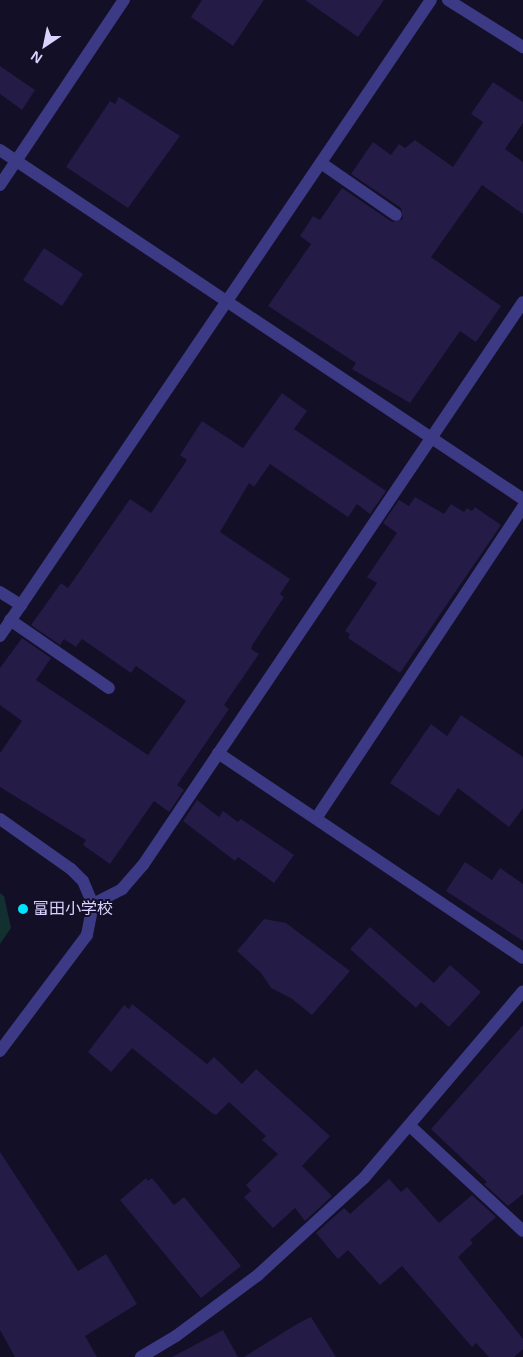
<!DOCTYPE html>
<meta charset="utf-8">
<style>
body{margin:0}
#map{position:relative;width:523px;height:1357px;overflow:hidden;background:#130f26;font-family:Arial,"Noto Sans JP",sans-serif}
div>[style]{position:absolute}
.green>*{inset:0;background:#12302f}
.building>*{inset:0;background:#241b47}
.minor>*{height:12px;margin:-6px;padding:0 6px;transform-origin:6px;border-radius:6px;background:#3d3a85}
.dots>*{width:14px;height:14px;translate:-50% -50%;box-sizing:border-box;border:2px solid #130f26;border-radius:50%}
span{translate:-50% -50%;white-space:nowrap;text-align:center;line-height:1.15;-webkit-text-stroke:4px #130f26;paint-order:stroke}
.poi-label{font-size:16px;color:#d9d4ff}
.left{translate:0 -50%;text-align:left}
.north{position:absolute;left:20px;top:20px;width:50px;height:50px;-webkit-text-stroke:4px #130f26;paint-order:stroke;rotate:214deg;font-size:14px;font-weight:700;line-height:20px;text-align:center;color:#d9d4ff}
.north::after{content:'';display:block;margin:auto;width:18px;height:22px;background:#d9d4ff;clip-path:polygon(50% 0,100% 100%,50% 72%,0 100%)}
</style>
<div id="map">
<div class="green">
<div style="clip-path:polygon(0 893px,4px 896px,11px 928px,0 944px)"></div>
</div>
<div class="building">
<div style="clip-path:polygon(202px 0,264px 0,233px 46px,191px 17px)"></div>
<div style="clip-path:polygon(305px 0,384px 0,358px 37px)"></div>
<div style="clip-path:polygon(0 66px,35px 90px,22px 110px,0 94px)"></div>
<div style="clip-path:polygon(493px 82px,523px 102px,523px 123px,505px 149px,523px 162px,523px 214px,482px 185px,431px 257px,501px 306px,476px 342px,460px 331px,410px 403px,352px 369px,356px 363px,268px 306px,311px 244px,300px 236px,313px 216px,320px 220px,342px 188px,392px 222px,403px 219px,401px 208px,351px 174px,373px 142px,391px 155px,399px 144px,405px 148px,415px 140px,453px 167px,483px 122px,471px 114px)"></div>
<div style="clip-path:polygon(119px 97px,180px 136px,128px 208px,66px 167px,110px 101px,115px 104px)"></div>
<div style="clip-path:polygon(44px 248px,83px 274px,62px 306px,23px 280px)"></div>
<div style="clip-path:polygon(282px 393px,307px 411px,294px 429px,386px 491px,370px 514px,357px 504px,348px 517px,270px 464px,254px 487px,249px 483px,220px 532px,290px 579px,280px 594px,284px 597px,253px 644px,251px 649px,259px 654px,224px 705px,229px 709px,177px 785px,184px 790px,169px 812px,154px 801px,110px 864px,83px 845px,86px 840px,0 787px,0 753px,22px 721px,0 705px,0 668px,22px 638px,51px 658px,36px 680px,148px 755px,186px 701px,136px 666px,131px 673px,82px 639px,76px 647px,64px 639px,60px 645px,31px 625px,61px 583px,68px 588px,130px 499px,151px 513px,187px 460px,180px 455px,202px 421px,243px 448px)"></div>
<div style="clip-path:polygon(415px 497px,444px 514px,451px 504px,464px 512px,467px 508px,472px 511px,475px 507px,501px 525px,400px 673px,348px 638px,350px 634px,345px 631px,377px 583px,367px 577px,397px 533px,383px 523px,399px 500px,409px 506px)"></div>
<div style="clip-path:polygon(461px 715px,523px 757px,523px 808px,509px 827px,458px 788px,439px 816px,390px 783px,431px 724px,447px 736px)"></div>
<div style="clip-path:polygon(197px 800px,219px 817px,223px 811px,238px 822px,241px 819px,294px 855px,274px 883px,238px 857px,235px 861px,183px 821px)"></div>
<div style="clip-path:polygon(465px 862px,492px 880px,500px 868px,523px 884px,523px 941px,446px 891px)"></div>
<div style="clip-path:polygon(264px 919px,286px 923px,350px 971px,312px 1015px,291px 998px,271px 988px,261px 973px,237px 951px)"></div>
<div style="clip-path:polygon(370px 927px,434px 983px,450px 965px,481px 992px,449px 1027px,421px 1002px,416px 1008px,350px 949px)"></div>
<div style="clip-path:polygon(132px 1004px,207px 1064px,214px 1057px,242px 1084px,256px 1069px,330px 1136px,302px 1166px,332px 1196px,305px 1221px,295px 1208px,273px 1228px,244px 1197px,251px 1191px,246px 1185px,278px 1154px,262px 1140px,266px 1136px,229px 1102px,216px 1115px,212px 1113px,132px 1048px,111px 1072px,88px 1052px,124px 1005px,129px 1009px)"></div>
<div style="clip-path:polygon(523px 1025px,523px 1194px,508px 1206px,484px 1184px,487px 1182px,431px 1129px)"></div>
<div style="clip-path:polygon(0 1152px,78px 1271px,106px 1254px,137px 1304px,85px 1336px,97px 1357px,15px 1357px,0 1330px)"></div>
<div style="clip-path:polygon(146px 1178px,148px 1181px,152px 1178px,174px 1205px,184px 1197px,241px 1266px,201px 1298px,120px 1200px)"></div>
<div style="clip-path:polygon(389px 1179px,401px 1192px,407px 1187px,439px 1223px,472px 1195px,496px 1217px,470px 1240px,473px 1243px,458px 1257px,523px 1339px,523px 1349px,514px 1357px,489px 1357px,476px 1343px,472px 1347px,402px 1266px,380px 1285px,348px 1250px,338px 1259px,316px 1233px,344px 1208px,350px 1214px)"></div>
<div style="clip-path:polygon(311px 1317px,336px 1357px,244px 1357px,297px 1324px)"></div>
<div style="clip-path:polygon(223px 1330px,238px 1357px,172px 1357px)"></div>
</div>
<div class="minor">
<div style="left:448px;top:0;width:89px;rotate:32.1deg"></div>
<div style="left:0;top:150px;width:629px;rotate:33.72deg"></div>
<div style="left:321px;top:163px;width:91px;rotate:34.7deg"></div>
<div style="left:0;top:185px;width:223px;rotate:-56.2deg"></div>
<div style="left:0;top:592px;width:25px;rotate:32deg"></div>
<div style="left:10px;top:620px;width:120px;rotate:34.5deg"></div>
<div style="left:0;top:636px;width:768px;rotate:-55.88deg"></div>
<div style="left:218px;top:753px;width:367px;rotate:33.9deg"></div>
<div style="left:317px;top:817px;width:372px;rotate:-56.4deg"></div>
<div style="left:0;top:819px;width:87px;rotate:35.2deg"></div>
<div style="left:71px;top:869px;width:17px;rotate:45deg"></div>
<div style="left:83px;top:881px;width:25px;rotate:67deg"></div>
<div style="left:93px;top:904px;width:32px;rotate:101deg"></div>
<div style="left:87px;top:935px;width:145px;rotate:126.9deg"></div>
<div style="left:93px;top:904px;width:33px;rotate:-27deg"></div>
<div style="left:122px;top:889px;width:32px;rotate:-49deg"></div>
<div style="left:143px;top:865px;width:679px;rotate:-55.98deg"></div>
<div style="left:410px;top:1126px;width:154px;rotate:42.9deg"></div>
<div style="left:141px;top:1357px;width:41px;rotate:-31deg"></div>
<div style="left:176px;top:1336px;width:102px;rotate:-36.6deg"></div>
<div style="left:258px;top:1275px;width:144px;rotate:-42.5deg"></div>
<div style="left:364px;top:1178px;width:245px;rotate:-49.6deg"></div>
</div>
<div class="dots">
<div style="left:23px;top:909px;background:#00e5ff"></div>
</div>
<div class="poi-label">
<span class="left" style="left:33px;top:909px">富田小学校</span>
</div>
<div class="north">N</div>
</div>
